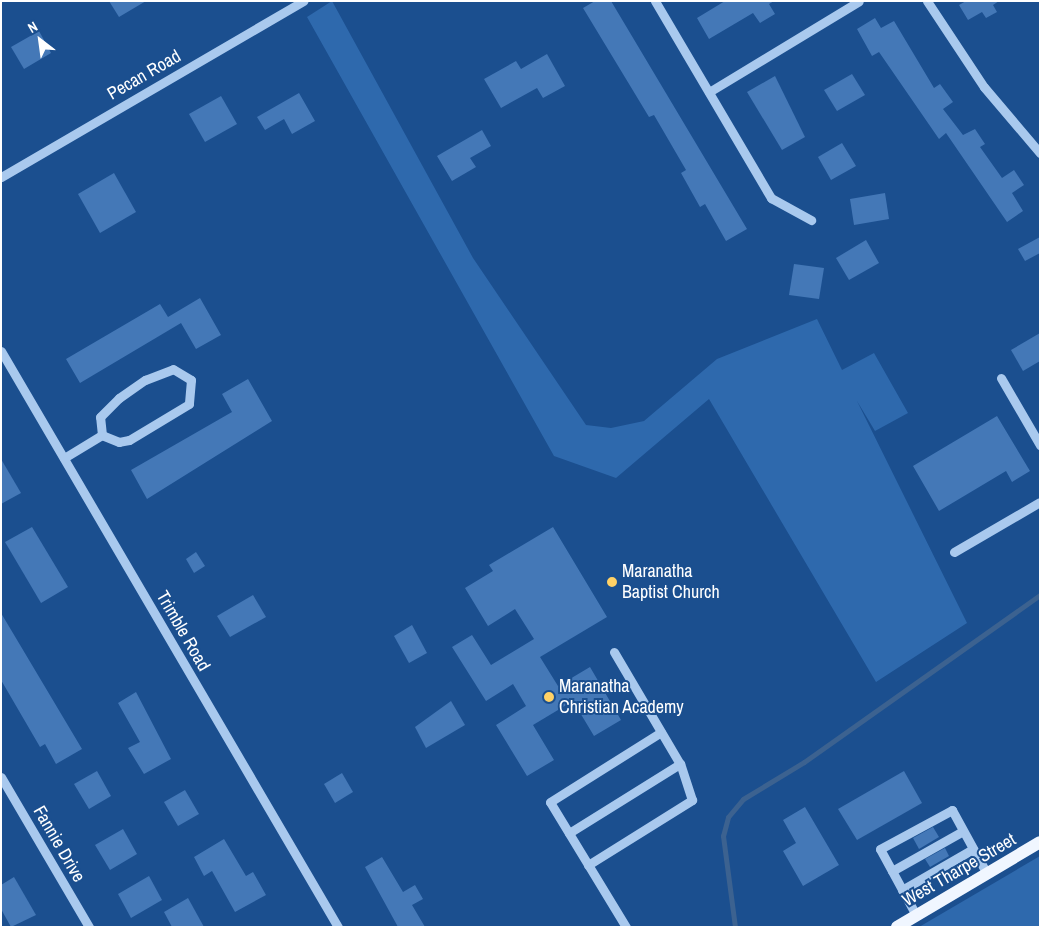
<!DOCTYPE html>
<style>
body{margin:0}
#map{position:relative;width:1041px;height:928px;overflow:hidden;background:#1b4f8f;font-family:"Archivo Narrow",sans-serif}
div>[style]{position:absolute}
.green>*{inset:0;background:#2e69ad}
.stream>*{height:5px;margin:-2.5px;padding:0 2.5px;transform-origin:2.5px;border-radius:2.5px;background:#3c6290}
.building>*{inset:0;background:#4478b7}
.minor>*{height:9px;margin:-4.5px;padding:0 4.5px;transform-origin:4.5px;border-radius:4.5px;background:#a9c9ee}
.major>*{height:12px;margin:-6px;padding:0 6px;transform-origin:6px;border-radius:6px;background:#f0f6ff}
.dots>*{width:14px;height:14px;translate:-50% -50%;box-sizing:border-box;border:2px solid #1b4f8f;border-radius:50%}
span{translate:-50% -50%;white-space:nowrap;text-align:center;line-height:1.15;-webkit-text-stroke:4px #1b4f8f;paint-order:stroke}
.street-label{font-size:18px;color:#fff}
.poi-label{font-size:18px;color:#fff}
.left{translate:0 -50%;text-align:left}
.frame{position:absolute;inset:0;border:2px solid #fff;pointer-events:none}
.north{position:absolute;left:15px;top:15px;width:50px;height:50px;-webkit-text-stroke:4px #1b4f8f;paint-order:stroke;rotate:330deg;font-size:14px;font-weight:700;line-height:20px;text-align:center;color:#fff}
.north::after{content:'';display:block;margin:auto;width:18px;height:22px;background:#fff;clip-path:polygon(50% 0,100% 100%,50% 72%,0 100%)}
</style>
<div id="map">
<div class="green">
<div style="clip-path:polygon(332px 1px,473px 258px,586px 425px,611px 428px,644px 421px,717px 359px,817px 319px,842px 370px,874px 353px,908px 413px,875px 431px,857px 401px,967px 623px,876px 682px,709px 399px,616px 478px,554px 456px,307px 17px)"></div>
<div style="clip-path:polygon(1040px 856px,1040px 927px,919px 927px)"></div>
</div>
<div class="stream">
<div style="left:735px;top:927px;width:92px;rotate:-97.5deg"></div>
<div style="left:723px;top:836px;width:20px;rotate:-75deg"></div>
<div style="left:728px;top:817px;width:23px;rotate:-50deg"></div>
<div style="left:743px;top:799px;width:71px;rotate:-31.2deg"></div>
<div style="left:804px;top:762px;width:289px;rotate:-35.3deg"></div>
</div>
<div class="building">
<div style="clip-path:polygon(109px 1px,146px 1px,119px 17px)"></div>
<div style="clip-path:polygon(595px 1px,611px 1px,747px 229px,726px 241px,705px 204px,700px 207px,681px 173px,686px 170px,654px 115px,649px 117px,583px 8px)"></div>
<div style="clip-path:polygon(725px 1px,774px 1px,769px 4px,775px 14px,760px 23px,753px 13px,709px 39px,697px 18px)"></div>
<div style="clip-path:polygon(966px 1px,999px 1px,993px 5px,997px 12px,986px 18px,982px 12px,968px 20px,959px 5px)"></div>
<div style="clip-path:polygon(875px 18px,881px 28px,894px 21px,934px 88px,940px 84px,953px 102px,943px 109px,963px 135px,975px 129px,985px 144px,980px 147px,1002px 178px,1014px 170px,1024px 185px,1012px 193px,1023px 211px,1007px 222px,946px 133px,939px 139px,879px 52px,872px 56px,857px 29px)"></div>
<div style="clip-path:polygon(39px 31px,51px 53px,24px 69px,11px 47px)"></div>
<div style="clip-path:polygon(547px 54px,565px 86px,543px 98px,537px 88px,501px 108px,484px 79px,516px 61px,521px 69px)"></div>
<div style="clip-path:polygon(852px 74px,865px 95px,837px 111px,824px 90px)"></div>
<div style="clip-path:polygon(775px 76px,805px 137px,782px 150px,747px 92px)"></div>
<div style="clip-path:polygon(299px 93px,315px 121px,292px 134px,284px 119px,265px 130px,257px 117px)"></div>
<div style="clip-path:polygon(221px 96px,237px 124px,205px 142px,189px 114px)"></div>
<div style="clip-path:polygon(482px 130px,491px 146px,470px 158px,476px 167px,452px 181px,437px 156px)"></div>
<div style="clip-path:polygon(842px 143px,856px 166px,831px 180px,818px 157px)"></div>
<div style="clip-path:polygon(114px 173px,136px 212px,100px 233px,78px 194px)"></div>
<div style="clip-path:polygon(885px 193px,889px 219px,854px 225px,850px 199px)"></div>
<div style="clip-path:polygon(1040px 237px,1040px 253px,1025px 261px,1018px 249px)"></div>
<div style="clip-path:polygon(866px 240px,879px 263px,849px 280px,836px 258px)"></div>
<div style="clip-path:polygon(794px 264px,824px 268px,819px 299px,789px 295px)"></div>
<div style="clip-path:polygon(200px 298px,221px 335px,196px 349px,181px 323px,80px 383px,66px 359px,160px 304px,168px 317px)"></div>
<div style="clip-path:polygon(1040px 333px,1040px 361px,1023px 371px,1011px 350px)"></div>
<div style="clip-path:polygon(248px 379px,272px 421px,147px 499px,131px 470px,232px 412px,222px 394px)"></div>
<div style="clip-path:polygon(997px 416px,1030px 471px,1012px 482px,1006px 471px,939px 511px,913px 466px)"></div>
<div style="clip-path:polygon(1px 459px,21px 493px,1px 504px)"></div>
<div style="clip-path:polygon(32px 527px,68px 587px,41px 603px,5px 542px)"></div>
<div style="clip-path:polygon(553px 527px,607px 617px,540px 657px,558px 686px,590px 667px,621px 720px,594px 736px,573px 701px,533px 725px,554px 760px,527px 776px,496px 725px,526px 706px,513px 684px,486px 701px,452px 647px,472px 635px,491px 665px,534px 639px,515px 609px,488px 626px,465px 588px,493px 571px,489px 565px)"></div>
<div style="clip-path:polygon(196px 552px,205px 566px,194px 573px,186px 559px)"></div>
<div style="clip-path:polygon(253px 595px,266px 617px,230px 637px,217px 616px)"></div>
<div style="clip-path:polygon(1px 613px,82px 749px,56px 764px,45px 744px,40px 747px,1px 680px)"></div>
<div style="clip-path:polygon(412px 625px,427px 653px,409px 663px,394px 636px)"></div>
<div style="clip-path:polygon(136px 692px,171px 759px,144px 774px,128px 748px,140px 742px,118px 703px)"></div>
<div style="clip-path:polygon(451px 701px,465px 725px,426px 748px,415px 727px)"></div>
<div style="clip-path:polygon(97px 771px,111px 796px,89px 809px,74px 784px)"></div>
<div style="clip-path:polygon(904px 771px,922px 803px,857px 840px,838px 809px)"></div>
<div style="clip-path:polygon(342px 773px,353px 792px,335px 803px,324px 784px)"></div>
<div style="clip-path:polygon(185px 790px,199px 814px,178px 826px,164px 802px)"></div>
<div style="clip-path:polygon(805px 807px,839px 865px,803px 886px,783px 851px,796px 843px,783px 820px)"></div>
<div style="clip-path:polygon(933px 827px,939px 837px,919px 849px,913px 838px)"></div>
<div style="clip-path:polygon(123px 829px,137px 854px,110px 870px,95px 845px)"></div>
<div style="clip-path:polygon(224px 839px,246px 876px,253px 872px,266px 895px,235px 912px,212px 871px,204px 876px,194px 857px)"></div>
<div style="clip-path:polygon(945px 848px,949px 856px,930px 867px,925px 859px)"></div>
<div style="clip-path:polygon(382px 857px,403px 892px,415px 885px,423px 899px,412px 905px,425px 927px,398px 927px,365px 867px)"></div>
<div style="clip-path:polygon(149px 876px,162px 900px,131px 918px,118px 894px)"></div>
<div style="clip-path:polygon(14px 877px,36px 915px,11px 927px,1px 909px,1px 885px)"></div>
<div style="clip-path:polygon(188px 898px,204px 927px,172px 927px,164px 912px)"></div>
</div>
<div class="minor">
<div style="left:655px;top:1px;width:229px;rotate:59.5deg"></div>
<div style="left:771px;top:198px;width:46px;rotate:28.8deg"></div>
<div style="left:927px;top:1px;width:103px;rotate:56.5deg"></div>
<div style="left:984px;top:87px;width:87px;rotate:49.7deg"></div>
<div style="left:709px;top:92px;width:175px;rotate:-31.2deg"></div>
<div style="left:1px;top:177px;width:350px;rotate:-30.2deg"></div>
<div style="left:1px;top:351px;width:667px;rotate:59.67deg"></div>
<div style="left:173px;top:369px;width:21px;rotate:31deg"></div>
<div style="left:191px;top:380px;width:24px;rotate:95deg"></div>
<div style="left:189px;top:404px;width:70px;rotate:149deg"></div>
<div style="left:129px;top:440px;width:10px;rotate:169deg"></div>
<div style="left:119px;top:442px;width:18px;rotate:-158deg"></div>
<div style="left:102px;top:435px;width:18px;rotate:-96deg"></div>
<div style="left:100px;top:417px;width:27px;rotate:-45deg"></div>
<div style="left:119px;top:398px;width:32px;rotate:-35deg"></div>
<div style="left:145px;top:380px;width:30px;rotate:-21deg"></div>
<div style="left:1001px;top:378px;width:78px;rotate:59.8deg"></div>
<div style="left:64px;top:458px;width:44px;rotate:-31.2deg"></div>
<div style="left:954px;top:552px;width:99px;rotate:-30.2deg"></div>
<div style="left:1px;top:777px;width:174px;rotate:59.6deg"></div>
<div style="left:569px;top:833px;width:131px;rotate:-31.9deg"></div>
<div style="left:588px;top:865px;width:123px;rotate:-32deg"></div>
<div style="left:692px;top:800px;width:38px;rotate:-108deg"></div>
<div style="left:680px;top:764px;width:130px;rotate:-120.5deg"></div>
<div style="left:892px;top:871px;width:81px;rotate:-29.4deg"></div>
<div style="left:902px;top:890px;width:82px;rotate:-30deg"></div>
<div style="left:916px;top:915px;width:75px;rotate:-118.6deg"></div>
<div style="left:880px;top:849px;width:82px;rotate:-28.4deg"></div>
<div style="left:952px;top:810px;width:73px;rotate:61.3deg"></div>
<div style="left:626px;top:927px;width:146px;rotate:-121.3deg"></div>
<div style="left:550px;top:802px;width:131px;rotate:-32.2deg"></div>
</div>
<div class="major">
<div style="left:897px;top:927px;width:166px;rotate:-30.7deg"></div>
</div>
<div class="dots">
<div style="left:612px;top:582px;background:#ffd166"></div>
<div style="left:549px;top:697px;background:#ffd166"></div>
</div>
<div class="street-label">
<span style="left:144px;top:75px;rotate:-30deg">Pecan Road</span>
<span style="left:183px;top:631px;rotate:60deg">Trimble Road</span>
<span style="left:59px;top:844px;rotate:60deg">Fannie Drive</span>
<span style="left:959px;top:870px;rotate:-30deg">West Tharpe Street</span>
</div>
<div class="poi-label">
<span class="left" style="left:622px;top:582px">Maranatha<br>Baptist Church</span>
<span class="left" style="left:559px;top:697px">Maranatha<br>Christian Academy</span>
</div>
<div class="frame"></div>
<div class="north">N</div>
</div>
